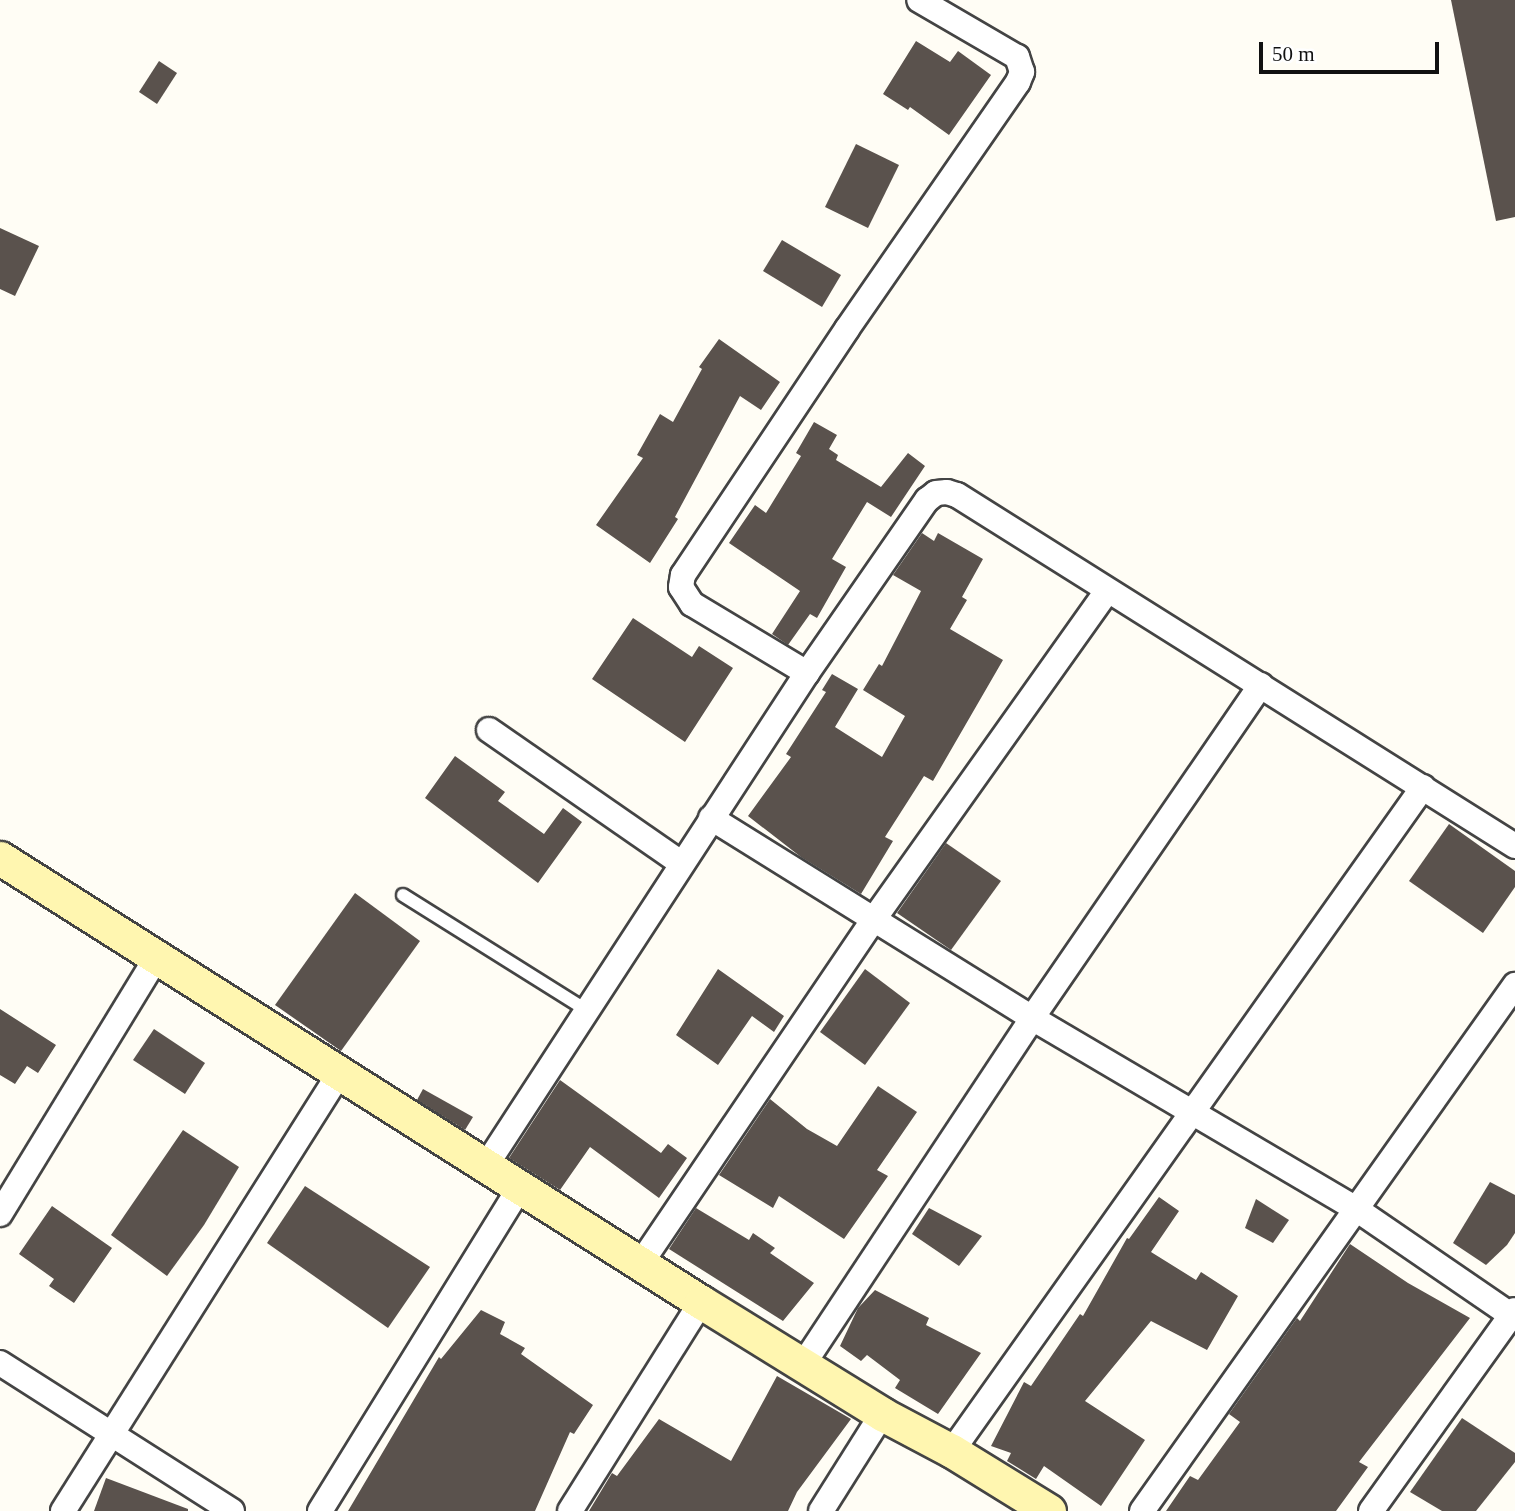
<!DOCTYPE html>
<style>
body{margin:0}
#map{position:relative;width:1515px;height:1511px;overflow:hidden;background:#fffdf5;font-family:Georgia,serif}
div>[style]{position:absolute}
.building>*{inset:0;background:#5a524d}
.roads{filter:drop-shadow(2px 0 #444) drop-shadow(-2px 0 #444) drop-shadow(0 2px #444) drop-shadow(0 -2px #444)}
.lane>*{height:12px;margin:-6px;padding:0 6px;transform-origin:6px;border-radius:6px;background:#fff}
.street>*{height:24px;margin:-12px;padding:0 12px;transform-origin:12px;border-radius:12px;background:#fff}
.secondary>*{height:33px;margin:-16.5px;padding:0 16.5px;transform-origin:16.5px;border-radius:16.5px;background:#fff6b0}
span{translate:-50% -50%;white-space:nowrap;text-align:center;line-height:1.15;-webkit-text-stroke:7px #fff;paint-order:stroke}
.scale{position:absolute;left:1259px;top:42px;width:180px;height:32px;box-sizing:border-box;border:4px solid #111;border-top:0;padding-left:9px;font-size:21px;line-height:24px;white-space:nowrap;color:#111;-webkit-text-stroke:5px #fff;paint-order:stroke}
</style>
<div id="map">
<div class="building">
<div style="clip-path:polygon(1451px 0,1515px 0,1515px 217px,1496px 221px)"></div>
<div style="clip-path:polygon(916px 41px,950px 62px,958px 51px,991px 75px,949px 135px,910px 107px,908px 110px,883px 94px)"></div>
<div style="clip-path:polygon(159px 61px,177px 73px,157px 104px,139px 92px)"></div>
<div style="clip-path:polygon(856px 144px,899px 165px,868px 228px,825px 207px)"></div>
<div style="clip-path:polygon(0 228px,39px 246px,15px 296px,0 289px)"></div>
<div style="clip-path:polygon(782px 240px,841px 275px,822px 307px,763px 271px)"></div>
<div style="clip-path:polygon(719px 339px,780px 382px,761px 410px,740px 396px,675px 517px,678px 519px,650px 563px,596px 525px,643px 458px,637px 455px,660px 414px,673px 422px,702px 369px,699px 367px)"></div>
<div style="clip-path:polygon(814px 422px,837px 435px,829px 449px,838px 455px,836px 460px,881px 487px,908px 453px,925px 466px,891px 517px,867px 502px,832px 559px,846px 567px,817px 618px,810px 614px,788px 645px,772px 634px,800px 591px,729px 543px,755px 505px,766px 513px,801px 456px,796px 453px)"></div>
<div style="clip-path:polygon(922px 533px,934px 541px,938px 533px,983px 559px,962px 597px,967px 600px,950px 629px,1003px 660px,933px 781px,924px 776px,885px 837px,893px 841px,861px 894px,801px 857px,748px 816px,791px 757px,786px 754px,826px 692px,822px 690px,832px 674px,858px 689px,835px 727px,882px 757px,905px 716px,863px 690px,879px 664px,882px 666px,921px 591px,893px 575px)"></div>
<div style="clip-path:polygon(633px 618px,692px 657px,699px 646px,733px 668px,685px 742px,592px 679px)"></div>
<div style="clip-path:polygon(455px 756px,505px 792px,498px 801px,544px 834px,563px 808px,582px 822px,538px 883px,425px 798px)"></div>
<div style="clip-path:polygon(1449px 824px,1515px 871px,1515px 887px,1483px 933px,1409px 881px)"></div>
<div style="clip-path:polygon(946px 843px,1001px 881px,951px 950px,897px 913px)"></div>
<div style="clip-path:polygon(355px 893px,420px 941px,341px 1051px,275px 1005px)"></div>
<div style="clip-path:polygon(718px 969px,784px 1016px,774px 1032px,752px 1016px,718px 1065px,676px 1035px)"></div>
<div style="clip-path:polygon(865px 969px,910px 1003px,865px 1065px,820px 1032px)"></div>
<div style="clip-path:polygon(0 1009px,56px 1045px,38px 1073px,27px 1066px,15px 1084px,0 1075px)"></div>
<div style="clip-path:polygon(154px 1029px,205px 1063px,185px 1094px,133px 1060px)"></div>
<div style="clip-path:polygon(560px 1080px,661px 1153px,668px 1144px,687px 1158px,659px 1198px,590px 1147px,560px 1190px,509px 1158px)"></div>
<div style="clip-path:polygon(878px 1086px,917px 1112px,877px 1170px,888px 1176px,844px 1239px,779px 1196px,773px 1208px,719px 1175px,770px 1099px,807px 1129px,837px 1146px)"></div>
<div style="clip-path:polygon(423px 1089px,473px 1117px,465px 1130px,417px 1100px)"></div>
<div style="clip-path:polygon(183px 1130px,239px 1167px,204px 1225px,167px 1276px,111px 1235px)"></div>
<div style="clip-path:polygon(1490px 1182px,1515px 1195px,1515px 1233px,1507px 1245px,1486px 1265px,1453px 1243px)"></div>
<div style="clip-path:polygon(305px 1186px,430px 1267px,388px 1328px,267px 1243px)"></div>
<div style="clip-path:polygon(1159px 1197px,1179px 1211px,1151px 1252px,1196px 1280px,1201px 1272px,1238px 1296px,1207px 1350px,1151px 1321px,1085px 1401px,1145px 1440px,1101px 1506px,1044px 1466px,1036px 1479px,1007px 1461px,1011px 1453px,991px 1446px,1024px 1382px,1031px 1386px,1080px 1314px,1083px 1316px,1127px 1238px,1129px 1239px)"></div>
<div style="clip-path:polygon(1256px 1199px,1289px 1220px,1273px 1243px,1245px 1228px)"></div>
<div style="clip-path:polygon(52px 1206px,112px 1248px,74px 1303px,49px 1286px,54px 1279px,19px 1254px)"></div>
<div style="clip-path:polygon(696px 1208px,749px 1240px,753px 1233px,775px 1248px,770px 1253px,814px 1283px,783px 1321px,669px 1249px)"></div>
<div style="clip-path:polygon(929px 1208px,982px 1236px,959px 1266px,912px 1234px)"></div>
<div style="clip-path:polygon(1350px 1244px,1408px 1283px,1470px 1318px,1359px 1462px,1368px 1467px,1336px 1511px,1166px 1511px,1190px 1476px,1198px 1480px,1240px 1422px,1229px 1414px,1297px 1318px,1300px 1321px)"></div>
<div style="clip-path:polygon(875px 1290px,929px 1318px,926px 1325px,981px 1353px,938px 1414px,895px 1388px,900px 1380px,867px 1355px,861px 1361px,840px 1346px,858px 1308px)"></div>
<div style="clip-path:polygon(481px 1310px,505px 1322px,500px 1334px,525px 1348px,521px 1354px,593px 1405px,574px 1434px,570px 1432px,535px 1511px,348px 1511px,439px 1357px,441px 1359px)"></div>
<div style="clip-path:polygon(777px 1376px,851px 1419px,797px 1492px,788px 1511px,589px 1511px,612px 1473px,617px 1476px,659px 1419px,731px 1461px)"></div>
<div style="clip-path:polygon(1462px 1418px,1515px 1453px,1515px 1462px,1476px 1511px,1442px 1511px,1410px 1492px)"></div>
<div style="clip-path:polygon(106px 1478px,188px 1509px,188px 1511px,94px 1511px)"></div>
</div>
<div class="roads">
<div class="lane">
<div style="left:403px;top:895px;width:216px;rotate:32.1deg"></div>
</div>
<div class="street">
<div style="left:807px;top:673px;width:134px;rotate:-149deg"></div>
<div style="left:692px;top:604px;width:20px;rotate:-123deg"></div>
<div style="left:681px;top:587px;width:12px;rotate:-81deg"></div>
<div style="left:683px;top:575px;width:296px;rotate:-56.3deg"></div>
<div style="left:847px;top:329px;width:300px;rotate:-55.3deg"></div>
<div style="left:1018px;top:82px;width:11px;rotate:-68deg"></div>
<div style="left:1022px;top:72px;width:16px;rotate:-108deg"></div>
<div style="left:1017px;top:57px;width:113px;rotate:-149.8deg"></div>
<div style="left:489px;top:730px;width:234px;rotate:34.7deg"></div>
<div style="left:711px;top:818px;width:378px;rotate:31.9deg"></div>
<div style="left:1032px;top:1018px;width:376px;rotate:30.5deg"></div>
<div style="left:1356px;top:1209px;width:193px;rotate:34.4deg"></div>
<div style="left:487px;top:1164px;width:586px;rotate:-56.91deg"></div>
<div style="left:807px;top:673px;width:211px;rotate:-55.3deg"></div>
<div style="left:927px;top:500px;width:11px;rotate:-38deg"></div>
<div style="left:936px;top:493px;width:11px;rotate:-5deg"></div>
<div style="left:947px;top:492px;width:10px;rotate:17deg"></div>
<div style="left:957px;top:495px;width:659px;rotate:32.17deg"></div>
<div style="left:0;top:1214px;width:301px;rotate:-58.6deg"></div>
<div style="left:641px;top:1263px;width:415px;rotate:-55.9deg"></div>
<div style="left:874px;top:919px;width:402px;rotate:-54.6deg"></div>
<div style="left:0;top:1363px;width:275px;rotate:32.5deg"></div>
<div style="left:804px;top:1363px;width:414px;rotate:-56.5deg"></div>
<div style="left:1032px;top:1018px;width:404px;rotate:-55.5deg"></div>
<div style="left:952px;top:1451px;width:814px;rotate:-54.65deg"></div>
<div style="left:63px;top:1511px;width:517px;rotate:-57.72deg"></div>
<div style="left:320px;top:1511px;width:381px;rotate:-58.3deg"></div>
<div style="left:570px;top:1511px;width:247px;rotate:-57.9deg"></div>
<div style="left:821px;top:1511px;width:115px;rotate:-57.8deg"></div>
<div style="left:1142px;top:1511px;width:645px;rotate:-54.66deg"></div>
<div style="left:1371px;top:1511px;width:247px;rotate:-54.4deg"></div>
</div>
<div class="secondary">
<div style="left:0;top:858px;width:830px;rotate:32.35deg"></div>
<div style="left:701px;top:1302px;width:213px;rotate:31.7deg"></div>
<div style="left:882px;top:1414px;width:79px;rotate:27.9deg"></div>
<div style="left:952px;top:1451px;width:114px;rotate:31.7deg"></div>
</div>
</div>
<div class="scale">50 m</div>
</div>
